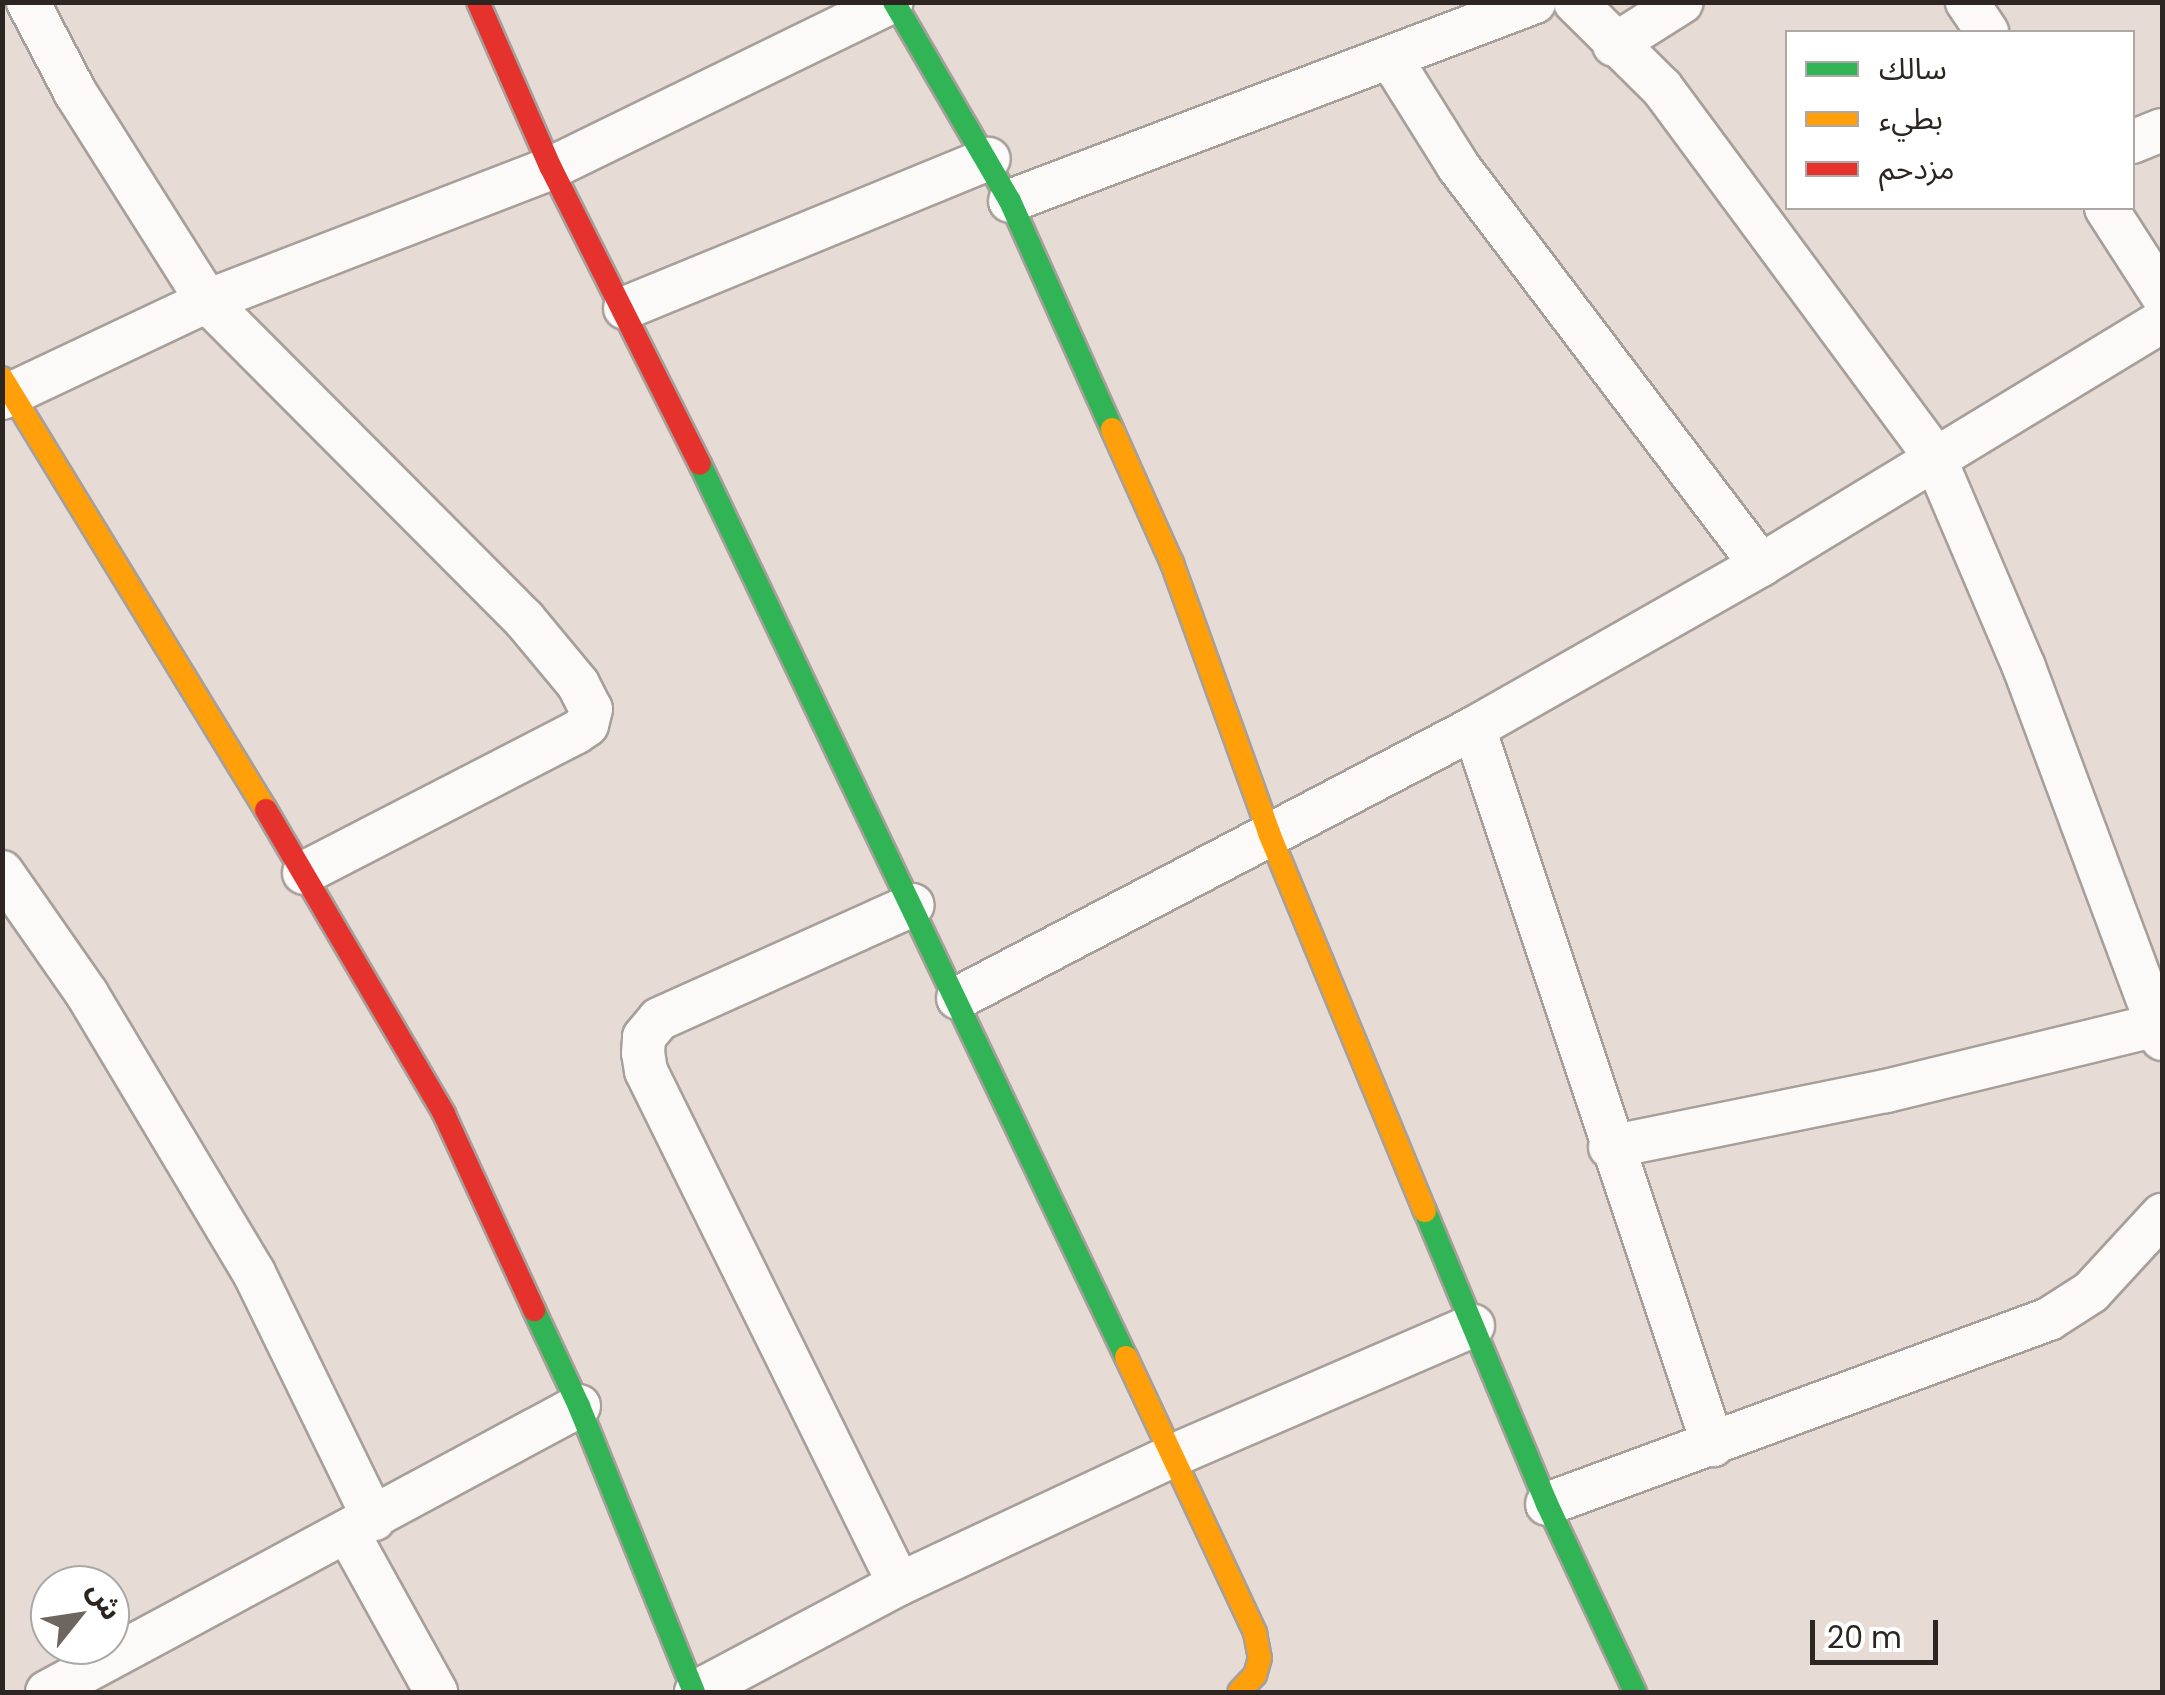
<!DOCTYPE html>
<meta charset="utf-8">
<style>
body{margin:0}
#map{position:relative;width:2165px;height:1695px;overflow:hidden;background:#e6dbd5;font-family:Poppins,"Noto Sans Arabic",sans-serif}
div>[style]{position:absolute}
.roads{filter:drop-shadow(2px 0 #a79f9a) drop-shadow(-2px 0 #a79f9a) drop-shadow(0 2px #a79f9a) drop-shadow(0 -2px #a79f9a)}
.street>*{height:42px;margin:-21px;padding:0 21px;transform-origin:21px;border-radius:21px;background:#fbfaf9}
.fast>*{height:22px;margin:-11px;padding:0 11px;transform-origin:11px;border-radius:11px;background:#30b455}
.slow>*{height:22px;margin:-11px;padding:0 11px;transform-origin:11px;border-radius:11px;background:#ff9f0a}
.jam>*{height:22px;margin:-11px;padding:0 11px;transform-origin:11px;border-radius:11px;background:#e5322d}
span{translate:-50% -50%;white-space:nowrap;text-align:center;line-height:1.15;-webkit-text-stroke:9px #fff;paint-order:stroke}
.frame{position:absolute;inset:0;border:5px solid #2c2521;pointer-events:none}
.legend{position:absolute;left:1785px;top:30px;width:350px;height:180px;box-sizing:border-box;background:#fff;border:2px solid #aba8a6;margin:0;padding:12px 18px;list-style:none;font-size:30px;color:#2c2521}
.legend li{display:flex;align-items:center;gap:20px;height:50px}
.legend b{width:50px;border:2px solid #aba8a6}
.north{position:absolute;left:30px;top:1565px;width:100px;height:100px;box-sizing:border-box;background:#fff;border:2px solid #aba8a6;border-radius:50%;rotate:60deg;font-size:28px;font-weight:700;line-height:40px;text-align:center;color:#2c2521}
.north::after{content:'';display:block;margin:auto;width:35px;height:45px;background:#6d6560;clip-path:polygon(50% 0,100% 100%,50% 72%,0 100%)}
.scale{position:absolute;left:1810px;top:1620px;width:128px;height:45px;box-sizing:border-box;border:5px solid #2c2521;border-top:0;padding-left:12px;font-size:30px;line-height:35px;white-space:nowrap;color:#2c2521;-webkit-text-stroke:8px #fff;paint-order:stroke}
</style>
<div id="map">
<div class="roads">
<div class="street">
<div style="left:28px;top:2px;width:102px;rotate:62.4deg"></div>
<div style="left:75px;top:92px;width:247px;rotate:57.7deg"></div>
<div style="left:207px;top:301px;width:449px;rotate:45.1deg"></div>
<div style="left:524px;top:619px;width:85px;rotate:50.3deg"></div>
<div style="left:578px;top:684px;width:28px;rotate:63deg"></div>
<div style="left:591px;top:709px;width:16px;rotate:104deg"></div>
<div style="left:587px;top:725px;width:14px;rotate:146deg"></div>
<div style="left:575px;top:733px;width:305px;rotate:152.7deg"></div>
<div style="left:1575px;top:2px;width:122px;rotate:44.7deg"></div>
<div style="left:1662px;top:88px;width:458px;rotate:53.5deg"></div>
<div style="left:1934px;top:456px;width:229px;rotate:66.9deg"></div>
<div style="left:2024px;top:667px;width:397px;rotate:69.6deg"></div>
<div style="left:1967px;top:2px;width:36px;rotate:56deg"></div>
<div style="left:1614px;top:45px;width:80px;rotate:-32.3deg"></div>
<div style="left:1391px;top:59px;width:126px;rotate:57.9deg"></div>
<div style="left:1458px;top:166px;width:501px;rotate:52.79deg"></div>
<div style="left:2132px;top:142px;width:32px;rotate:-22deg"></div>
<div style="left:1010px;top:201px;width:561px;rotate:-20.76deg"></div>
<div style="left:2106px;top:208px;width:103px;rotate:57.2deg"></div>
<div style="left:625px;top:308px;width:393px;rotate:-22.3deg"></div>
<div style="left:2px;top:398px;width:227px;rotate:-25.3deg"></div>
<div style="left:207px;top:301px;width:369px;rotate:-21.1deg"></div>
<div style="left:551px;top:168px;width:379px;rotate:-26deg"></div>
<div style="left:1474px;top:728px;width:756px;rotate:71.57deg"></div>
<div style="left:2px;top:872px;width:149px;rotate:55.1deg"></div>
<div style="left:87px;top:994px;width:325px;rotate:59.1deg"></div>
<div style="left:254px;top:1273px;width:274px;rotate:64deg"></div>
<div style="left:958px;top:998px;width:582px;rotate:-27.62deg"></div>
<div style="left:1474px;top:728px;width:330px;rotate:-29.6deg"></div>
<div style="left:1761px;top:565px;width:469px;rotate:-31.3deg"></div>
<div style="left:1610px;top:1147px;width:282px;rotate:-11.5deg"></div>
<div style="left:1886px;top:1091px;width:279px;rotate:-13.7deg"></div>
<div style="left:1547px;top:1504px;width:535px;rotate:-20.23deg"></div>
<div style="left:2049px;top:1319px;width:50px;rotate:-32.7deg"></div>
<div style="left:2091px;top:1292px;width:105px;rotate:-47.3deg"></div>
<div style="left:348px;top:1533px;width:182px;rotate:61deg"></div>
<div style="left:899px;top:1584px;width:572px;rotate:-116.25deg"></div>
<div style="left:646px;top:1071px;width:18px;rotate:-99deg"></div>
<div style="left:643px;top:1053px;width:16px;rotate:-86deg"></div>
<div style="left:644px;top:1037px;width:23px;rotate:-50deg"></div>
<div style="left:659px;top:1019px;width:278px;rotate:-24.2deg"></div>
<div style="left:47px;top:1692px;width:604px;rotate:-28.26deg"></div>
<div style="left:696px;top:1692px;width:230px;rotate:-28deg"></div>
<div style="left:899px;top:1584px;width:302px;rotate:-25.1deg"></div>
<div style="left:1172px;top:1456px;width:328px;rotate:-23.4deg"></div>
</div>
<div class="fast">
<div style="left:894px;top:2px;width:230px;rotate:59.8deg"></div>
<div style="left:1010px;top:201px;width:250px;rotate:65.9deg"></div>
<div style="left:700px;top:464px;width:989px;rotate:64.5deg"></div>
<div style="left:1425px;top:1211px;width:317px;rotate:67.4deg"></div>
<div style="left:1547px;top:1504px;width:208px;rotate:64.9deg"></div>
<div style="left:534px;top:1310px;width:106px;rotate:64.9deg"></div>
<div style="left:579px;top:1406px;width:308px;rotate:68.1deg"></div>
</div>
<div class="slow">
<div style="left:2px;top:378px;width:506px;rotate:58.57deg"></div>
<div style="left:1112px;top:429px;width:147px;rotate:65.9deg"></div>
<div style="left:1172px;top:563px;width:287px;rotate:70.2deg"></div>
<div style="left:1269px;top:833px;width:409px;rotate:67.6deg"></div>
<div style="left:1126px;top:1357px;width:305px;rotate:64.9deg"></div>
<div style="left:1255px;top:1633px;width:25px;rotate:79deg"></div>
<div style="left:1260px;top:1658px;width:18px;rotate:106deg"></div>
<div style="left:1255px;top:1675px;width:23px;rotate:133deg"></div>
</div>
<div class="jam">
<div style="left:478px;top:2px;width:181px;rotate:66.3deg"></div>
<div style="left:551px;top:168px;width:331px;rotate:63.3deg"></div>
<div style="left:266px;top:810px;width:352px;rotate:59.6deg"></div>
<div style="left:444px;top:1114px;width:216px;rotate:65.3deg"></div>
</div>
</div>
<div class="frame"></div>
<ul class="legend">
<li><b style="height:12px;background:#30b455"></b>سالك</li>
<li><b style="height:12px;background:#ff9f0a"></b>بطيء</li>
<li><b style="height:12px;background:#e5322d"></b>مزدحم</li>
</ul>
<div class="north">ش</div>
<div class="scale">20 m</div>
</div>
